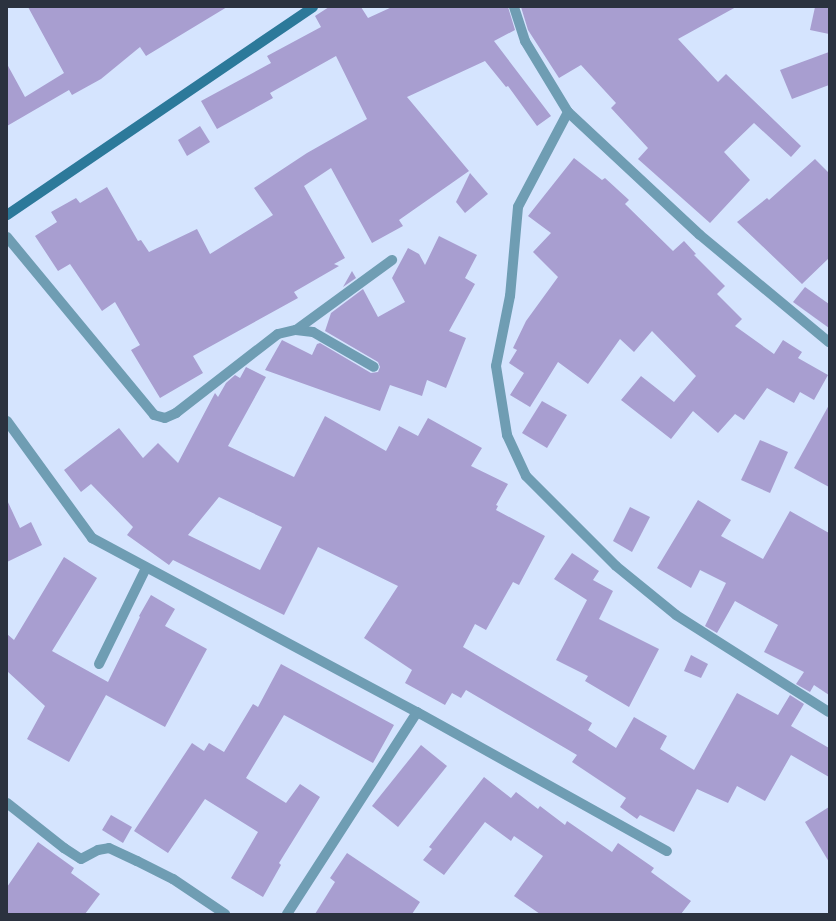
<!DOCTYPE html>
<style>
body{margin:0}
#map{position:relative;width:836px;height:921px;overflow:hidden;background:#d5e4fe;font-family:"Source Sans 3",sans-serif}
div>[style]{position:absolute}
.building>*{inset:0;background:#a89ed0}
.street>*{height:10px;margin:-5px;padding:0 5px;transform-origin:5px;border-radius:5px;background:#6f9db3}
.secondary>*{height:10px;margin:-5px;padding:0 5px;transform-origin:5px;border-radius:5px;background:#2c799a}
span{translate:-50% -50%;white-space:nowrap;text-align:center;line-height:1.15;-webkit-text-stroke:3px #d5e4fe;paint-order:stroke}
.frame{position:absolute;inset:0;border:8px solid #2b323f;pointer-events:none}
</style>
<div id="map">
<div class="building">
<div style="clip-path:polygon(28px 7px,227px 7px,146px 56px,140px 47px,101px 79px,72px 95px,69px 90px,7px 126px,7px 64px,25px 97px,64px 73px)"></div>
<div style="clip-path:polygon(329px 7px,361px 7px,368px 18px,392px 7px,508px 7px,515px 30px,494px 41px,551px 116px,537px 126px,508px 86px,506px 87px,485px 61px,407px 97px,469px 171px,399px 220px,403px 226px,372px 243px,331px 168px,304px 186px,345px 258px,334px 264px,339px 266px,294px 292px,298px 298px,193px 356px,203px 373px,160px 398px,131px 350px,140px 345px,115px 302px,102px 311px,70px 264px,58px 271px,35px 236px,57px 222px,51px 212px,76px 198px,80px 203px,107px 187px,138px 241px,141px 240px,149px 252px,197px 229px,210px 254px,273px 215px,254px 188px,307px 153px,367px 119px,336px 56px,270px 93px,273px 98px,217px 129px,201px 101px,271px 63px,267px 56px,321px 27px,315px 16px)"></div>
<div style="clip-path:polygon(521px 7px,736px 7px,678px 39px,718px 82px,726px 74px,801px 146px,791px 157px,754px 123px,724px 152px,750px 180px,710px 223px,638px 159px,648px 148px,611px 108px,616px 103px,581px 65px,559px 78px,528px 30px)"></div>
<div style="clip-path:polygon(815px 7px,829px 7px,829px 34px,810px 30px)"></div>
<div style="clip-path:polygon(829px 52px,829px 85px,792px 99px,780px 70px)"></div>
<div style="clip-path:polygon(200px 126px,210px 142px,187px 156px,178px 140px)"></div>
<div style="clip-path:polygon(574px 158px,602px 180px,605px 178px,629px 200px,625px 204px,673px 251px,684px 241px,696px 254px,694px 255px,725px 286px,717px 294px,742px 319px,735px 326px,774px 354px,783px 340px,802px 352px,798px 358px,828px 375px,814px 400px,800px 392px,794px 403px,767px 388px,744px 420px,735px 414px,718px 433px,693px 411px,671px 439px,621px 400px,641px 376px,674px 402px,696px 376px,652px 331px,634px 352px,620px 339px,588px 384px,558px 362px,530px 407px,510px 395px,524px 373px,509px 363px,517px 350px,513px 348px,526px 321px,558px 277px,533px 252px,551px 233px,528px 216px)"></div>
<div style="clip-path:polygon(815px 159px,829px 173px,829px 258px,802px 284px,737px 222px,767px 198px,769px 200px)"></div>
<div style="clip-path:polygon(470px 173px,488px 194px,465px 213px,456px 202px)"></div>
<div style="clip-path:polygon(439px 236px,477px 255px,465px 278px,475px 284px,449px 331px,466px 338px,446px 388px,427px 380px,422px 396px,390px 385px,380px 411px,265px 370px,282px 340px,312px 355px,317px 344px,320px 343px,371px 373px,378px 372px,380px 367px,378px 362px,325px 331px,331px 313px,363px 289px,378px 317px,405px 302px,392px 278px,408px 248px,419px 254px,425px 265px)"></div>
<div style="clip-path:polygon(352px 271px,356px 278px,343px 287px)"></div>
<div style="clip-path:polygon(805px 287px,829px 304px,829px 328px,793px 302px)"></div>
<div style="clip-path:polygon(evenodd,246px 367px,266px 377px,228px 446px,294px 477px,325px 416px,386px 451px,399px 426px,418px 436px,428px 418px,482px 448px,471px 466px,508px 484px,496px 505px,498px 506px,496px 510px,545px 536px,519px 585px,513px 582px,486px 630px,475px 624px,463px 647px,592px 723px,588px 730px,616px 748px,634px 717px,667px 736px,660px 749px,694px 770px,737px 693px,778px 715px,790px 695px,804px 704px,791px 726px,829px 748px,829px 777px,791px 755px,765px 801px,737px 786px,728px 803px,697px 789px,674px 832px,640px 815px,637px 819px,620px 807px,626px 798px,572px 762px,577px 755px,466px 690px,461px 698px,452px 693px,445px 705px,405px 683px,412px 670px,364px 638px,398px 586px,318px 547px,284px 615px,173px 560px,169px 565px,127px 535px,133px 527px,91px 484px,81px 492px,64px 470px,119px 428px,143px 458px,158px 443px,178px 463px,215px 393px,218px 397px,226px 383px,235px 375px,240px 378px,246px 367px,219px 497px,282px 527px,260px 570px,188px 535px,219px 497px)"></div>
<div style="clip-path:polygon(542px 401px,567px 415px,547px 448px,522px 433px)"></div>
<div style="clip-path:polygon(829px 405px,829px 487px,794px 468px)"></div>
<div style="clip-path:polygon(760px 440px,788px 452px,770px 493px,741px 480px)"></div>
<div style="clip-path:polygon(7px 500px,20px 528px,31px 522px,42px 545px,7px 562px)"></div>
<div style="clip-path:polygon(698px 500px,731px 520px,721px 536px,763px 559px,790px 511px,829px 533px,829px 695px,814px 685px,810px 692px,796px 684px,804px 672px,764px 652px,778px 625px,735px 601px,717px 633px,705px 626px,726px 583px,700px 570px,691px 588px,657px 568px)"></div>
<div style="clip-path:polygon(630px 507px,650px 517px,632px 552px,613px 541px)"></div>
<div style="clip-path:polygon(572px 553px,599px 571px,593px 580px,613px 591px,599px 619px,659px 649px,629px 707px,585px 681px,588px 676px,556px 660px,587px 600px,554px 579px)"></div>
<div style="clip-path:polygon(64px 557px,97px 578px,52px 651px,108px 682px,140px 617px,139px 616px,151px 595px,175px 609px,165px 626px,207px 649px,165px 727px,106px 695px,69px 762px,27px 739px,45px 706px,7px 671px,7px 634px,14px 640px)"></div>
<div style="clip-path:polygon(691px 655px,708px 664px,701px 678px,684px 671px)"></div>
<div style="clip-path:polygon(281px 664px,394px 725px,373px 763px,284px 715px,246px 778px,286px 803px,300px 784px,320px 797px,279px 863px,281px 865px,263px 897px,231px 878px,258px 832px,205px 799px,168px 853px,134px 831px,192px 743px,204px 751px,209px 743px,224px 752px,253px 704px,258px 707px)"></div>
<div style="clip-path:polygon(421px 745px,447px 766px,398px 827px,372px 806px)"></div>
<div style="clip-path:polygon(484px 777px,511px 798px,516px 792px,538px 809px,540px 806px,565px 825px,567px 821px,612px 852px,618px 843px,654px 868px,651px 872px,691px 901px,681px 914px,540px 914px,514px 896px,543px 856px,514px 836px,511px 841px,485px 822px,444px 875px,423px 860px,432px 849px,429px 847px)"></div>
<div style="clip-path:polygon(829px 807px,829px 862px,805px 822px)"></div>
<div style="clip-path:polygon(111px 815px,132px 827px,123px 843px,102px 830px)"></div>
<div style="clip-path:polygon(38px 842px,74px 868px,71px 873px,100px 894px,85px 914px,7px 914px,7px 887px)"></div>
<div style="clip-path:polygon(347px 853px,420px 902px,412px 914px,315px 914px,335px 882px,330px 878px)"></div>
</div>
<div class="street">
<div style="left:514px;top:7px;width:36px;rotate:72deg"></div>
<div style="left:525px;top:41px;width:83px;rotate:58.8deg"></div>
<div style="left:568px;top:112px;width:180px;rotate:43deg"></div>
<div style="left:700px;top:235px;width:168px;rotate:39.7deg"></div>
<div style="left:568px;top:112px;width:107px;rotate:117.8deg"></div>
<div style="left:518px;top:207px;width:89px;rotate:95.1deg"></div>
<div style="left:510px;top:296px;width:71px;rotate:101.3deg"></div>
<div style="left:496px;top:366px;width:70px;rotate:80.9deg"></div>
<div style="left:507px;top:435px;width:45px;rotate:65.1deg"></div>
<div style="left:526px;top:476px;width:127px;rotate:45deg"></div>
<div style="left:616px;top:566px;width:77px;rotate:39.2deg"></div>
<div style="left:676px;top:615px;width:181px;rotate:32.4deg"></div>
<div style="left:7px;top:237px;width:231px;rotate:50.4deg"></div>
<div style="left:154px;top:415px;width:11px;rotate:15deg"></div>
<div style="left:165px;top:418px;width:12px;rotate:-24deg"></div>
<div style="left:176px;top:413px;width:129px;rotate:-37.8deg"></div>
<div style="left:278px;top:334px;width:18px;rotate:-13deg"></div>
<div style="left:296px;top:330px;width:17px;rotate:7deg"></div>
<div style="left:313px;top:332px;width:70px;rotate:29.8deg"></div>
<div style="left:296px;top:330px;width:119px;rotate:-36.1deg"></div>
<div style="left:7px;top:421px;width:145px;rotate:54deg"></div>
<div style="left:92px;top:538px;width:369px;rotate:28.2deg"></div>
<div style="left:417px;top:712px;width:286px;rotate:29.1deg"></div>
<div style="left:99px;top:664px;width:107px;rotate:-63.9deg"></div>
<div style="left:7px;top:803px;width:73px;rotate:38.3deg"></div>
<div style="left:64px;top:848px;width:20px;rotate:33deg"></div>
<div style="left:81px;top:859px;width:19px;rotate:-28deg"></div>
<div style="left:98px;top:850px;width:11px;rotate:-10deg"></div>
<div style="left:109px;top:848px;width:31px;rotate:25deg"></div>
<div style="left:137px;top:861px;width:40px;rotate:26.6deg"></div>
<div style="left:173px;top:879px;width:63px;rotate:33.9deg"></div>
<div style="left:287px;top:914px;width:240px;rotate:-57.2deg"></div>
</div>
<div class="secondary">
<div style="left:7px;top:215px;width:370px;rotate:-34.2deg"></div>
</div>
<div class="frame"></div>
</div>
